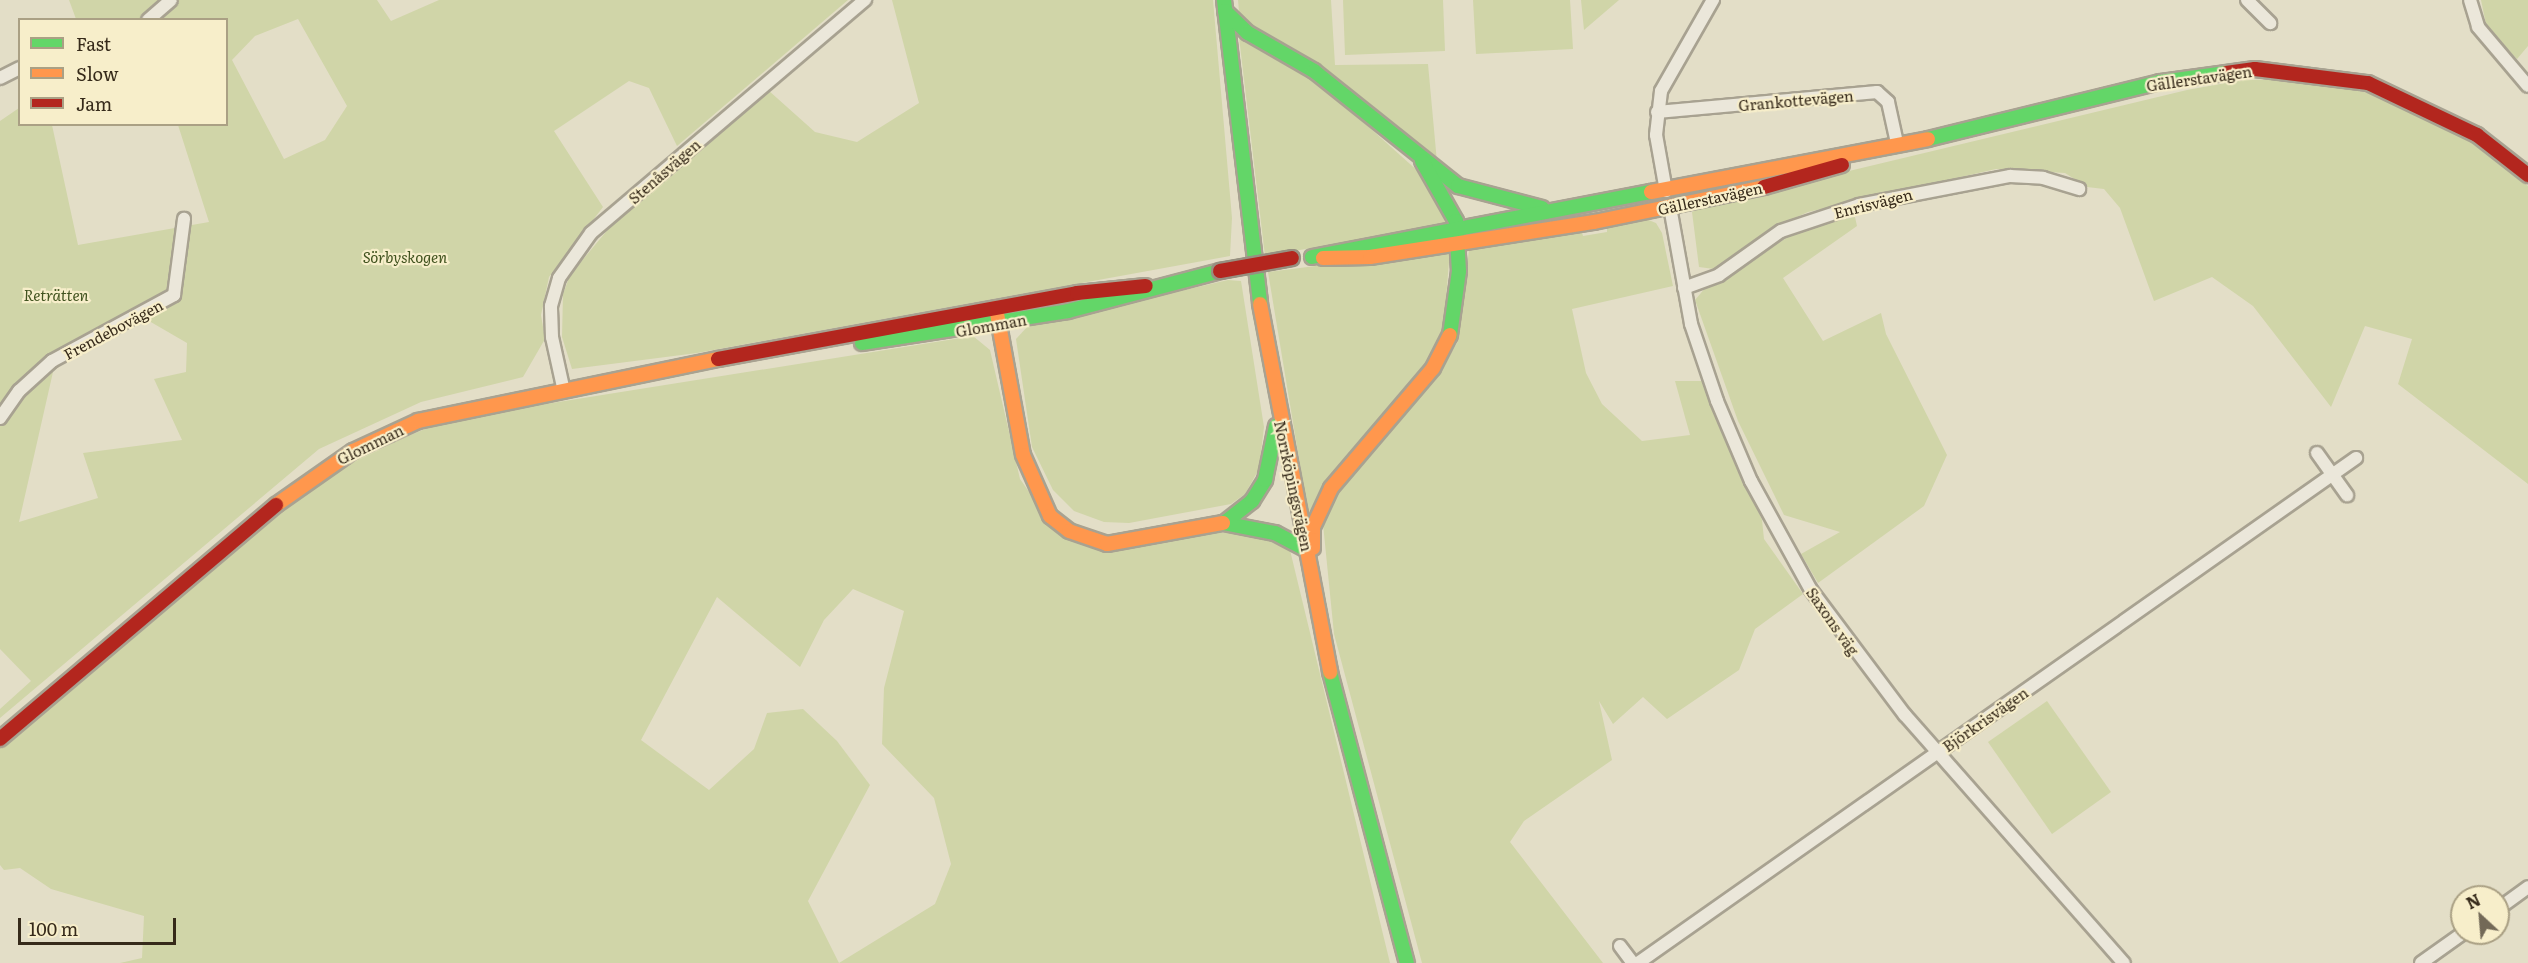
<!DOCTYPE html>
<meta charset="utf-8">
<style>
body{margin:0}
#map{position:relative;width:2528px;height:963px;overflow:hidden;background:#e3dec7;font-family:Literata,serif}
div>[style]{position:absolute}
.green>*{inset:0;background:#d0d5a8}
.roads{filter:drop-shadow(2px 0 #a8a291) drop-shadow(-2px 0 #a8a291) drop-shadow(0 2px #a8a291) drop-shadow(0 -2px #a8a291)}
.street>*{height:12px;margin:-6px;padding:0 6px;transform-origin:6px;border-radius:6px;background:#ebe7da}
.fast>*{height:14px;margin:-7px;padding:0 7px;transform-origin:7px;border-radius:7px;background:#63d668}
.slow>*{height:14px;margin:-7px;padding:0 7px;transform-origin:7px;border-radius:7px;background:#ff974d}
.jam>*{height:14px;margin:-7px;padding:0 7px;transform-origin:7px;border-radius:7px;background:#b3261e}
.bridges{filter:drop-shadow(2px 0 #979181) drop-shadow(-2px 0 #979181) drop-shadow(0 2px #979181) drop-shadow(0 -2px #979181)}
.jam-bridge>*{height:14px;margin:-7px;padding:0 7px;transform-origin:7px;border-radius:7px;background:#b3261e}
span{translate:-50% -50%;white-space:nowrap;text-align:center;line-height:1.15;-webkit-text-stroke:4.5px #f7eeca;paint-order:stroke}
.street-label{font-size:15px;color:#362a1a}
.park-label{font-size:15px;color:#41531f;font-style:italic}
.legend{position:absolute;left:18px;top:18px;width:210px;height:108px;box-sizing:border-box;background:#f7eeca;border:2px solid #aaa084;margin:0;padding:8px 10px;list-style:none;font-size:18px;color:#362a1a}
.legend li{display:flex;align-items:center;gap:12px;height:30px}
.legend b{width:30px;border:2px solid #aaa084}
.north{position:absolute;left:2450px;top:885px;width:60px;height:60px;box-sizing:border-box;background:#f7eeca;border:2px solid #aaa084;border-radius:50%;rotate:334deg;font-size:16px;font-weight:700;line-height:24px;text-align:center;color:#362a1a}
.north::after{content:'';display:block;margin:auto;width:21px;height:27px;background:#736957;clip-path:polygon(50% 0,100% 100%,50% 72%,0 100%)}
.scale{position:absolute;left:18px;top:918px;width:158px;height:27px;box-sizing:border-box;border:3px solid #362a1a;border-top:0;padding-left:8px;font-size:18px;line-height:21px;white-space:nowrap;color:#362a1a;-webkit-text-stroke:4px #f7eeca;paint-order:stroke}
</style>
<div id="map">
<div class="green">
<div style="clip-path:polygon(evenodd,69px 0,377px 0,391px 21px,439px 0,848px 0,677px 146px,649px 88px,629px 81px,554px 131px,603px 207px,549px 277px,541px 315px,545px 339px,523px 377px,421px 402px,319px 449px,0 718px,0 709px,31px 681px,0 649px,0 121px,19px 108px,20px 124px,52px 125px,78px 245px,209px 222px,178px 125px,226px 124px,226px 20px,76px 19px,69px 0,298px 19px,347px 106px,325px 140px,284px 159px,232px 60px,255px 36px,298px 19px,69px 0,137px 314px,187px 343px,186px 372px,154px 379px,182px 440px,83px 453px,98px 498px,19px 522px,53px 372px,51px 361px,137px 314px)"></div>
<div style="clip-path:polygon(892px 0,1213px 0,1232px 218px,1230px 256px,697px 353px,572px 369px,562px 337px,563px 294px,570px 275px,615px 221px,768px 90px,815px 132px,857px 142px,919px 103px)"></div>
<div style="clip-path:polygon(1238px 0,1331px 0,1335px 65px,1428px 64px,1438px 173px,1240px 24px)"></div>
<div style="clip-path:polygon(1343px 0,1443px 0,1445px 51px,1345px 55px)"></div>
<div style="clip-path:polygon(1473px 0,1570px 0,1573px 49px,1476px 54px)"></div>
<div style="clip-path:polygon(1581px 0,1619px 0,1584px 30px)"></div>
<div style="clip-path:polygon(2481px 0,2528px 0,2528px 46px,2517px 59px,2487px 29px)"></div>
<div style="clip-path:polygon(1239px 37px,1312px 76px,1420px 173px,1445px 206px,1448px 224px,1265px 256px)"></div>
<div style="clip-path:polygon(2300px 79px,2398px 99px,2484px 145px,2528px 186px,2528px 484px,2398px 384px,2412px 339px,2365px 326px,2331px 407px,2253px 306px,2212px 277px,2154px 301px,2120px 208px,2104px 189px,2087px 187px,2065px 173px,1996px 169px,1808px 212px,1777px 226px,1714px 269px,1699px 267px,1692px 212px,1703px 206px,2187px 90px,2242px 80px)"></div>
<div style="clip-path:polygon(1641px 217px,1656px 223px,1662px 233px,1673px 286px,1572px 309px,1586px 373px,1602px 404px,1642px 441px,1690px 435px,1675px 381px,1703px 381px,1762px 520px,1764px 539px,1803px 594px,1755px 629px,1739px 670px,1667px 719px,1643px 697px,1613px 724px,1599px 701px,1612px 760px,1524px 821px,1510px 842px,1603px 963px,1422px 963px,1334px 634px,1323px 524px,1337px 492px,1449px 357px,1458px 341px,1469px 250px,1483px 243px,1581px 229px,1583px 236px,1607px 232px,1607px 224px)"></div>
<div style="clip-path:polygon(1855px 217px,1857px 226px,1783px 278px,1823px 341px,1881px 313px,1886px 334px,1947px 455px,1924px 506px,1818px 583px,1801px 554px,1840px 532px,1784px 515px,1738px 421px,1695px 300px,1706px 287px,1803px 228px)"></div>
<div style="clip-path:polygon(1450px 249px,1443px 336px,1426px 366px,1308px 513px,1268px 272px)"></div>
<div style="clip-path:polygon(1228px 280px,1241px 281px,1264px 427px,1259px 469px,1245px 494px,1231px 504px,1129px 523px,1104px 522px,1074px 511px,1053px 490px,1032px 447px,1016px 339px,1028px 326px)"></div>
<div style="clip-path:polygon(evenodd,973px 336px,990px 350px,1020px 479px,1057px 532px,1083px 545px,1114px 551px,1215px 533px,1259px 533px,1289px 546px,1390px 963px,120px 963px,142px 958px,144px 916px,51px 889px,20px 868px,4px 870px,0 865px,0 746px,260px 524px,338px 466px,446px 420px,973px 336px,853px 589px,904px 611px,884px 688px,882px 744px,934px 798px,951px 864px,935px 904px,839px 963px,808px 901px,870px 785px,837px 741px,803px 709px,767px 713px,754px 749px,709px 790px,641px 740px,717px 597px,800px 667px,824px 620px,853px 589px)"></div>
<div style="clip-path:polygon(2047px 701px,2111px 792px,2052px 834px,1988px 742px)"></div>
</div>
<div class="roads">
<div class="street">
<div style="left:2247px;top:0;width:33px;rotate:45deg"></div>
<div style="left:2470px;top:0;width:28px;rotate:73deg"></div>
<div style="left:2478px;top:27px;width:77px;rotate:49.7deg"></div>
<div style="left:148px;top:20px;width:30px;rotate:-41deg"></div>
<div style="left:0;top:78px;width:22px;rotate:-27deg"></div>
<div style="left:1657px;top:112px;width:221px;rotate:-5.2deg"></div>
<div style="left:1877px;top:92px;width:15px;rotate:42deg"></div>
<div style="left:1888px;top:102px;width:42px;rotate:77.6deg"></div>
<div style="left:1666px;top:191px;width:57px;rotate:-100.1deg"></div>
<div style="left:1656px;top:135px;width:44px;rotate:-83.5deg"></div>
<div style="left:1661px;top:91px;width:105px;rotate:-60.3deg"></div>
<div style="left:1670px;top:207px;width:119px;rotate:79.8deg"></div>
<div style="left:1691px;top:324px;width:81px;rotate:71.3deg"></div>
<div style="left:1717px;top:401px;width:87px;rotate:67deg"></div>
<div style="left:1751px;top:481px;width:124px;rotate:61.2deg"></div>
<div style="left:1811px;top:590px;width:156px;rotate:53.1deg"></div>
<div style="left:1905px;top:715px;width:331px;rotate:48.6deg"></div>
<div style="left:1684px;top:288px;width:37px;rotate:-20deg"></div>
<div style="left:1719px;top:275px;width:76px;rotate:-35.4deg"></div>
<div style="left:1781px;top:231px;width:82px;rotate:-18.4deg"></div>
<div style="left:1859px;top:205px;width:154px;rotate:-10.9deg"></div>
<div style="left:2010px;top:176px;width:33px;rotate:3deg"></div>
<div style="left:2043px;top:178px;width:38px;rotate:17deg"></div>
<div style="left:563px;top:387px;width:51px;rotate:-102.4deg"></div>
<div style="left:552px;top:337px;width:31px;rotate:-92deg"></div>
<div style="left:551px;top:306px;width:29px;rotate:-74deg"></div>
<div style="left:559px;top:278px;width:55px;rotate:-54.6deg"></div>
<div style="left:591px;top:233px;width:360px;rotate:-40.4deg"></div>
<div style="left:0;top:418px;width:33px;rotate:-55deg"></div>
<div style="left:19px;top:391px;width:45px;rotate:-42.3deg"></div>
<div style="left:52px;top:361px;width:139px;rotate:-28.4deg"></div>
<div style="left:174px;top:295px;width:77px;rotate:-82.5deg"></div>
<div style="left:2317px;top:453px;width:52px;rotate:54.5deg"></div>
<div style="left:2498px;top:909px;width:37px;rotate:-36deg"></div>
<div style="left:1620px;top:946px;width:21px;rotate:53deg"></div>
<div style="left:1638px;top:963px;width:878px;rotate:-35.12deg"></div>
<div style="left:2421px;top:963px;width:52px;rotate:-35.5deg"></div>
</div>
<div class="fast">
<div style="left:1224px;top:0;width:306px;rotate:83.2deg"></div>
<div style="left:1225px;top:11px;width:32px;rotate:44deg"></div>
<div style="left:1248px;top:33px;width:76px;rotate:29.9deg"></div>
<div style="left:1314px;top:71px;width:184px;rotate:38.6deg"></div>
<div style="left:1458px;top:186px;width:87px;rotate:14.7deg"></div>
<div style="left:1928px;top:139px;width:239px;rotate:-13.8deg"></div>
<div style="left:2160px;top:82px;width:67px;rotate:-7.8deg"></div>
<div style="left:1422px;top:161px;width:69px;rotate:60.5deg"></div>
<div style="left:1456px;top:221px;width:50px;rotate:86.6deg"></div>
<div style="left:1459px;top:271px;width:65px;rotate:98deg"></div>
<div style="left:1312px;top:257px;width:345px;rotate:-10.9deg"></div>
<div style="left:862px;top:343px;width:208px;rotate:-8.8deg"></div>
<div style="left:1068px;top:311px;width:157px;rotate:-14.7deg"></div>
<div style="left:1223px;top:523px;width:53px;rotate:10.9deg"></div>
<div style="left:1275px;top:533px;width:36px;rotate:28deg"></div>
<div style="left:1224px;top:523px;width:36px;rotate:-38deg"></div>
<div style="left:1252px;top:501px;width:25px;rotate:-58deg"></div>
<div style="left:1265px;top:480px;width:55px;rotate:-78.5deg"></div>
<div style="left:1330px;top:672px;width:301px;rotate:75.2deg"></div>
</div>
<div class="slow">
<div style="left:1651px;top:192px;width:282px;rotate:-10.8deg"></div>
<div style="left:1323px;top:258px;width:47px;rotate:-1.2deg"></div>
<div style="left:1370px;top:257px;width:227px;rotate:-8.9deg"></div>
<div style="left:1594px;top:222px;width:174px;rotate:-11.6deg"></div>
<div style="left:1260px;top:304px;width:375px;rotate:79.2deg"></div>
<div style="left:996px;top:308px;width:149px;rotate:79.6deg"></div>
<div style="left:1023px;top:455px;width:67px;rotate:66.1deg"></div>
<div style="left:1050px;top:516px;width:24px;rotate:38deg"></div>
<div style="left:1069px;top:531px;width:40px;rotate:18.9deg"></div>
<div style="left:1107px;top:544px;width:118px;rotate:-10.3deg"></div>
<div style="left:276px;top:505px;width:94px;rotate:-35deg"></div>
<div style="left:353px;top:451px;width:72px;rotate:-24.8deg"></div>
<div style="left:418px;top:421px;width:306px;rotate:-11.7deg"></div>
<div style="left:1313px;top:548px;width:21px;rotate:-90deg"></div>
<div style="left:1313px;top:527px;width:43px;rotate:-65.2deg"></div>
<div style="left:1331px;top:488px;width:157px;rotate:-49.6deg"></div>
<div style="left:1433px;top:368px;width:37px;rotate:-63deg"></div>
</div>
<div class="jam">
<div style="left:2226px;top:73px;width:29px;rotate:-8deg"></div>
<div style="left:2255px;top:69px;width:114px;rotate:7.1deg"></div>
<div style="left:2368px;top:83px;width:121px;rotate:25.5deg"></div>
<div style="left:2477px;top:135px;width:65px;rotate:38.1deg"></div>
<div style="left:1764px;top:187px;width:81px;rotate:-15.8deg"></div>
<div style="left:718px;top:359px;width:365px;rotate:-10.4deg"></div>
<div style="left:1077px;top:293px;width:69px;rotate:-5.8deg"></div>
<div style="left:0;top:739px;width:362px;rotate:-40.3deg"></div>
</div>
</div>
<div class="bridges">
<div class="jam-bridge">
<div style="left:1220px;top:271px;width:73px;rotate:-10.2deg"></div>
</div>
</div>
<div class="street-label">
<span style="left:2199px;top:78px;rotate:-8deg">Gällerstavägen</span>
<span style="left:1796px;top:100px;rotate:-5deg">Grankottevägen</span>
<span style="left:664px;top:171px;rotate:-41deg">Stenåsvägen</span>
<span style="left:1710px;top:198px;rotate:-12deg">Gällerstavägen</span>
<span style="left:1873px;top:203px;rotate:-14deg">Enrisvägen</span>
<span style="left:991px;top:325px;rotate:-10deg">Glomman</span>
<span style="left:113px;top:329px;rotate:-28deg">Frendebovägen</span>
<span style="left:370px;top:444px;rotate:-26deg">Glomman</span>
<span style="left:1294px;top:486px;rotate:78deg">Norrköpingsvägen</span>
<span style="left:1833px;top:621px;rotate:55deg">Saxons väg</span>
<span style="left:1985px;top:719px;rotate:-35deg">Björkrisvägen</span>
</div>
<div class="park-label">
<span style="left:405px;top:257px">Sörbyskogen</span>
<span style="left:56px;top:295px">Reträtten</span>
</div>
<ul class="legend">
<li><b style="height:8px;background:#63d668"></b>Fast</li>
<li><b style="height:8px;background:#ff974d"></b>Slow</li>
<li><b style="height:8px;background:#b3261e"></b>Jam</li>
</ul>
<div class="north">N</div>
<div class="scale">100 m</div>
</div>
